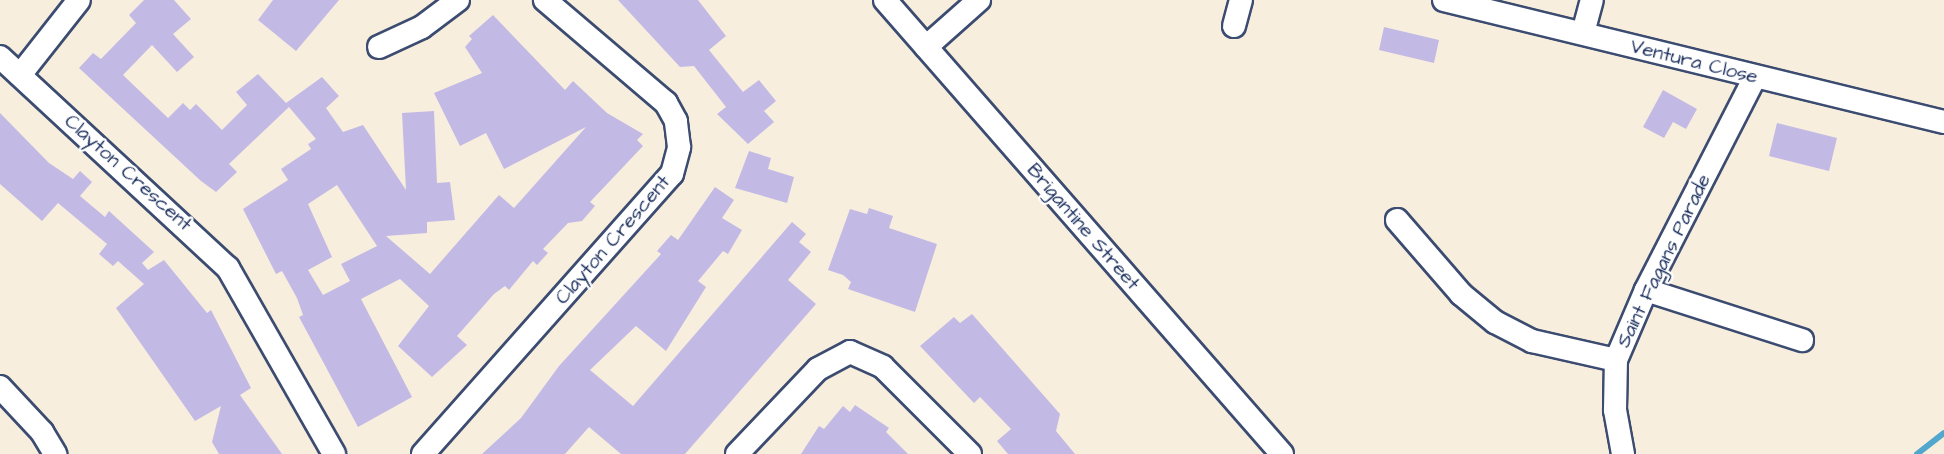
<!DOCTYPE html>
<style>
body{margin:0}
#map{position:relative;width:1944px;height:454px;overflow:hidden;background:#f8eede;font-family:"Architects Daughter",sans-serif}
div>[style]{position:absolute}
.stream>*{height:6px;margin:-3px;padding:0 3px;transform-origin:3px;border-radius:3px;background:#51a7cd}
.building>*{inset:0;background:#c2bae4}
.roads{filter:drop-shadow(2px 0 #3c4c71) drop-shadow(-2px 0 #3c4c71) drop-shadow(0 2px #3c4c71) drop-shadow(0 -2px #3c4c71)}
.minor>*{height:22px;margin:-11px;padding:0 11px;transform-origin:11px;border-radius:11px;background:#fff}
span{translate:-50% -50%;white-space:nowrap;text-align:center;line-height:1.15;-webkit-text-stroke:4.5px #fff;paint-order:stroke}
.street-label{font-size:20px;color:#1b2f5e}
</style>
<div id="map">
<div class="stream">
<div style="left:1917px;top:454px;width:34px;rotate:-38deg"></div>
</div>
<div class="building">
<div style="clip-path:polygon(evenodd,144px 0,174px 0,191px 19px,173px 34px,194px 57px,177px 72px,152px 45px,123px 75px,168px 118px,183px 103px,190px 110px,196px 104px,222px 130px,247px 105px,236px 92px,258px 74px,286px 103px,322px 77px,339px 96px,326px 108px,343px 132px,363px 125px,406px 190px,402px 113px,434px 111px,437px 183px,450px 182px,455px 220px,427px 222px,427px 233px,386px 236px,430px 274px,499px 195px,514px 208px,586px 127px,504px 169px,486px 133px,460px 146px,434px 93px,482px 73px,465px 47px,472px 39px,469px 36px,493px 15px,565px 90px,573px 81px,607px 113px,643px 134px,637px 140px,643px 146px,590px 202px,595px 206px,582px 221px,568px 223px,543px 249px,548px 253px,537px 265px,533px 261px,509px 290px,505px 286px,494px 294px,457px 336px,467px 345px,432px 377px,398px 346px,429px 306px,400px 279px,361px 299px,412px 397px,358px 427px,299px 317px,303px 315px,297px 298px,282px 271px,276px 274px,243px 209px,288px 180px,281px 169px,311px 149px,308px 144px,316px 139px,289px 107px,229px 164px,237px 172px,216px 192px,201px 181px,79px 68px,93px 53px,101px 59px,136px 23px,129px 15px,144px 0,337px 185px,377px 246px,341px 264px,350px 281px,323px 295px,308px 270px,332px 257px,308px 204px,337px 185px)"></div>
<div style="clip-path:polygon(273px 0,339px 0,296px 51px,258px 20px)"></div>
<div style="clip-path:polygon(618px 0,698px 0,726px 36px,709px 50px,743px 92px,759px 80px,776px 101px,764px 111px,774px 122px,748px 144px,717px 114px,726px 107px,694px 66px,680px 67px)"></div>
<div style="clip-path:polygon(1384px 27px,1439px 40px,1434px 63px,1379px 50px)"></div>
<div style="clip-path:polygon(1663px 90px,1697px 109px,1686px 129px,1673px 122px,1664px 138px,1643px 127px)"></div>
<div style="clip-path:polygon(0 113px,49px 163px,73px 179px,80px 171px,92px 182px,80px 196px,105px 217px,109px 211px,154px 252px,142px 263px,148px 270px,164px 260px,207px 313px,211px 310px,251px 388px,240px 395px,282px 454px,219px 454px,212px 442px,221px 406px,195px 421px,116px 308px,144px 284px,118px 261px,113px 266px,99px 254px,107px 244px,58px 203px,42px 221px,0 184px)"></div>
<div style="clip-path:polygon(1777px 123px,1837px 138px,1829px 171px,1769px 156px)"></div>
<div style="clip-path:polygon(749px 151px,771px 158px,768px 169px,794px 177px,787px 203px,735px 188px)"></div>
<div style="clip-path:polygon(715px 187px,734px 200px,722px 218px,742px 230px,728px 254px,723px 251px,698px 281px,706px 287px,666px 351px,636px 326px,590px 370px,633px 406px,792px 222px,806px 234px,799px 242px,811px 252px,788px 280px,816px 304px,685px 454px,621px 454px,589px 427px,565px 454px,482px 454px,521px 418px,559px 366px,661px 254px,657px 251px,671px 235px,678px 240px)"></div>
<div style="clip-path:polygon(869px 208px,893px 216px,889px 228px,937px 244px,915px 312px,848px 289px,851px 282px,843px 275px,828px 270px,850px 209px,867px 214px)"></div>
<div style="clip-path:polygon(972px 314px,1060px 414px,1056px 431px,1075px 454px,1008px 454px,997px 441px,1011px 429px,980px 397px,974px 403px,920px 346px,954px 317px,960px 323px)"></div>
<div style="clip-path:polygon(855px 405px,889px 428px,886px 432px,908px 454px,801px 454px,819px 426px,824px 429px,843px 406px,850px 412px)"></div>
</div>
<div class="roads">
<div class="minor">
<div style="left:885px;top:0;width:603px;rotate:48.83deg"></div>
<div style="left:1444px;top:0;width:515px;rotate:13.71deg"></div>
<div style="left:1234px;top:26px;width:27px;rotate:-75deg"></div>
<div style="left:1583px;top:33px;width:34px;rotate:-75deg"></div>
<div style="left:379px;top:47px;width:47px;rotate:-24.9deg"></div>
<div style="left:422px;top:27px;width:45px;rotate:-36.9deg"></div>
<div style="left:926px;top:47px;width:71px;rotate:-41.6deg"></div>
<div style="left:0;top:57px;width:311px;rotate:42.8deg"></div>
<div style="left:228px;top:268px;width:214px;rotate:60.3deg"></div>
<div style="left:20px;top:75px;width:95px;rotate:-51.8deg"></div>
<div style="left:1397px;top:220px;width:98px;rotate:49.1deg"></div>
<div style="left:1461px;top:294px;width:44px;rotate:39.5deg"></div>
<div style="left:1495px;top:322px;width:42px;rotate:27.2deg"></div>
<div style="left:1532px;top:341px;width:86px;rotate:12.7deg"></div>
<div style="left:1646px;top:290px;width:164px;rotate:17.8deg"></div>
<div style="left:0;top:387px;width:62px;rotate:47deg"></div>
<div style="left:42px;top:432px;width:26px;rotate:59deg"></div>
<div style="left:423px;top:454px;width:375px;rotate:-48.4deg"></div>
<div style="left:672px;top:174px;width:28px;rotate:-75deg"></div>
<div style="left:679px;top:147px;width:26px;rotate:-97deg"></div>
<div style="left:676px;top:121px;width:21px;rotate:-119deg"></div>
<div style="left:666px;top:103px;width:159px;rotate:-139.6deg"></div>
<div style="left:737px;top:454px;width:117px;rotate:-46.4deg"></div>
<div style="left:818px;top:369px;width:36px;rotate:-28deg"></div>
<div style="left:850px;top:352px;width:36px;rotate:24deg"></div>
<div style="left:883px;top:367px;width:123px;rotate:45deg"></div>
<div style="left:1623px;top:454px;width:45px;rotate:-100.3deg"></div>
<div style="left:1615px;top:410px;width:50px;rotate:-88.9deg"></div>
<div style="left:1616px;top:360px;width:76px;rotate:-66.8deg"></div>
<div style="left:1646px;top:290px;width:239px;rotate:-62.9deg"></div>
</div>
</div>
<div class="street-label">
<span style="left:1694px;top:62px;rotate:14deg">Ventura Close</span>
<span style="left:128px;top:173px;rotate:42deg">Clayton Crescent</span>
<span style="left:1083px;top:227px;rotate:49deg">Brigantine Street</span>
<span style="left:613px;top:240px;rotate:-49deg">Clayton Crescent</span>
<span style="left:1664px;top:261px;rotate:-64deg">Saint Fagans Parade</span>
</div>
</div>
